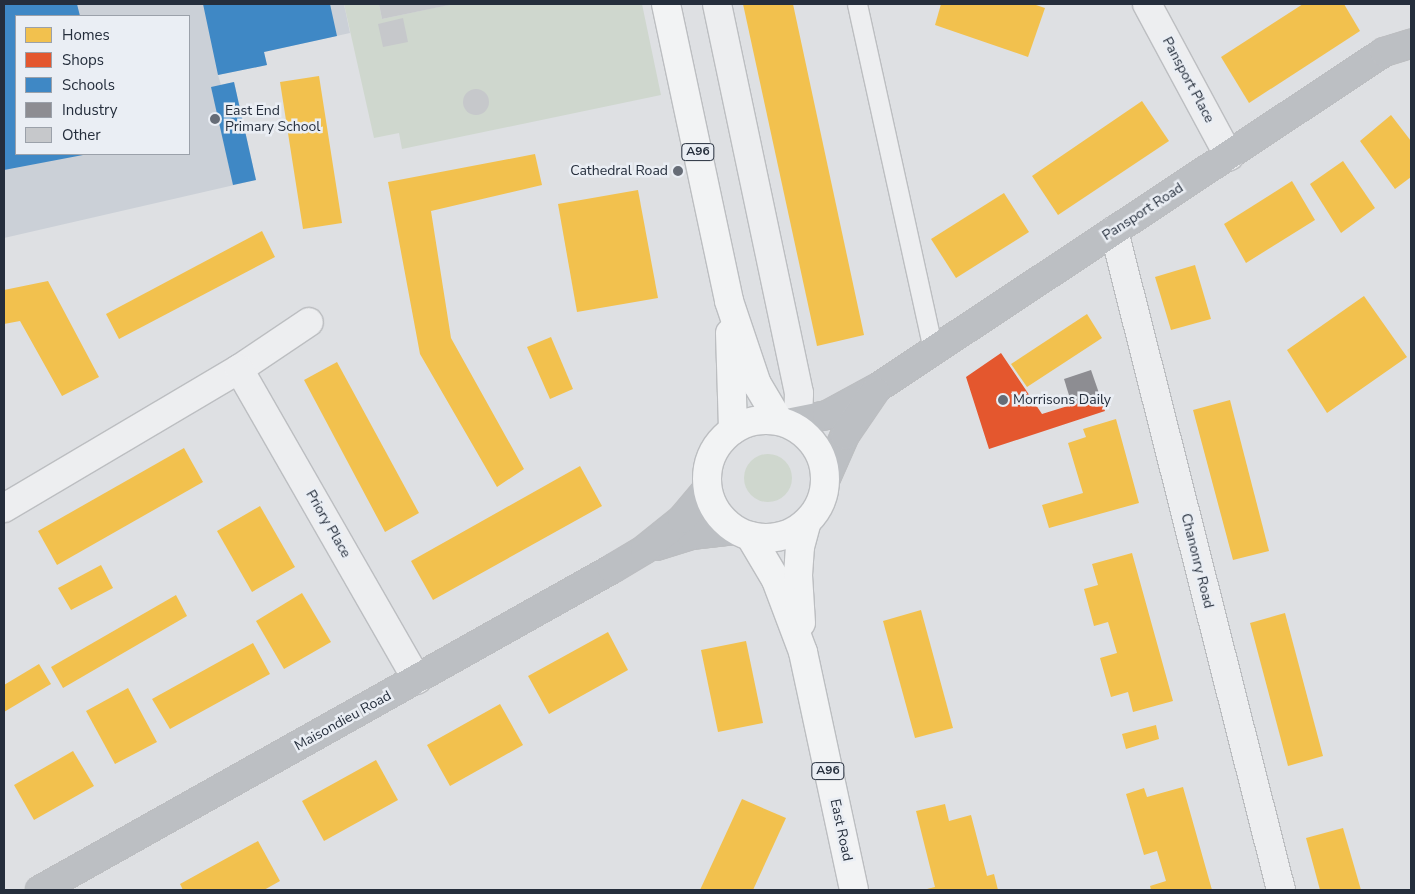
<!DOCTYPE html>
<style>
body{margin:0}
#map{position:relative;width:1415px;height:894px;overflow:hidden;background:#dee0e3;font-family:"Nunito Sans",sans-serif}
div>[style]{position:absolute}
.built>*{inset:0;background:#cbd0d7}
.green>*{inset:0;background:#cfd7ce}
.round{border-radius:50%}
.homes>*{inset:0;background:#f2c14e}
.shops>*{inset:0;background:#e4572e}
.schools>*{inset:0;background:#3f88c5}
.industry>*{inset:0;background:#8d8d92}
.building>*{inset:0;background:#c6c8cb}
.roads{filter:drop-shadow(1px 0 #bcbec1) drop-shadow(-1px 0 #bcbec1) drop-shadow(0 1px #bcbec1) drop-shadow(0 -1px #bcbec1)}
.lane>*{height:19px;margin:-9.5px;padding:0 9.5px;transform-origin:9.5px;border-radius:9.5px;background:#edeef0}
.street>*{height:28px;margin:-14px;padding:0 14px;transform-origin:14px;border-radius:14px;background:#edeef0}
.secondary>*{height:28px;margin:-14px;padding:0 14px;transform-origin:14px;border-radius:14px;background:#bcbfc3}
.highway>*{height:28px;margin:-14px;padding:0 14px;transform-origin:14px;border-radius:14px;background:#f2f3f4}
.highway>.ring{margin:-14px;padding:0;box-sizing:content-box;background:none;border:28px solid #f2f3f4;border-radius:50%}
.dots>*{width:14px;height:14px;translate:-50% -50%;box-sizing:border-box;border:2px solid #eaeef4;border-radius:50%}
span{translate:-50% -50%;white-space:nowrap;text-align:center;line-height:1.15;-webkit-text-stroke:5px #eaeef4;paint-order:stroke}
.shield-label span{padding:1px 4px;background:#eaeef4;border:1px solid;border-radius:4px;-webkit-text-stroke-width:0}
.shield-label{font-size:12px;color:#252e3c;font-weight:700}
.street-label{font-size:14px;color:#252e3c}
.poi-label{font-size:14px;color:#252e3c}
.left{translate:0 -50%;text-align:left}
.right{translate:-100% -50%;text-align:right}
.frame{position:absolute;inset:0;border:5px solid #252e3c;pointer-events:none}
.legend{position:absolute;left:15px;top:15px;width:175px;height:140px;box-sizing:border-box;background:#eaeef4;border:1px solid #9ba1aa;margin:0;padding:6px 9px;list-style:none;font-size:15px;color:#252e3c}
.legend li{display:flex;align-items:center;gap:10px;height:25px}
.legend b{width:25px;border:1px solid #9ba1aa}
</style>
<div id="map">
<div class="built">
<div style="clip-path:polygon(evenodd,4px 4px,344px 4px,350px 33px,264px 52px,267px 65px,218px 75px,221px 85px,234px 82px,256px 180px,4px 238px,4px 4px,16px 16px,189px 16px,189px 154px,16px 154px,16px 16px)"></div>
</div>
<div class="green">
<div style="clip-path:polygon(344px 4px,379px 4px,382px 19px,452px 4px,642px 4px,661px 95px,402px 149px,399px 133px,374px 138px)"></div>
<div class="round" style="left:744px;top:454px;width:48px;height:48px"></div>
</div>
<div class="homes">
<div style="clip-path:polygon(743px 4px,793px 4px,864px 335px,817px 346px)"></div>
<div style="clip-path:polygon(941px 4px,1033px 4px,1045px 8px,1028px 57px,935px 25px)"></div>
<div style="clip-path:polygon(1303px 4px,1344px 4px,1360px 31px,1249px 103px,1221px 57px)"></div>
<div style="clip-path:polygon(319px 76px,342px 223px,303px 229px,280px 82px)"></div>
<div style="clip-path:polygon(1142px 101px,1169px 141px,1058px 215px,1032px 176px)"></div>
<div style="clip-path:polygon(1391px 115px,1411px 141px,1411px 177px,1395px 189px,1360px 141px)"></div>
<div style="clip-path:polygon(535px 154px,542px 185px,431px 211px,451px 338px,524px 469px,497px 487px,420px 354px,388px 182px)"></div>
<div style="clip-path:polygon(1343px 161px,1375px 208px,1341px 233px,1310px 184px)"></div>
<div style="clip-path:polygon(1292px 181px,1315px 220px,1246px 263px,1224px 224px)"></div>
<div style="clip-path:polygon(638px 190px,658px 298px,577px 312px,558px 204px)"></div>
<div style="clip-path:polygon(1004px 193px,1029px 232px,956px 278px,931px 239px)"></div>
<div style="clip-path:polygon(262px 231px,275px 257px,119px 339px,106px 314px)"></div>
<div style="clip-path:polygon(1195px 265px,1211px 319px,1171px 330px,1155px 277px)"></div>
<div style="clip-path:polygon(48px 281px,99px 377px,62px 396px,20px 321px,4px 324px,4px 290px)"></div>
<div style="clip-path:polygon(1364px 296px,1407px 357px,1327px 413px,1287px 350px)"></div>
<div style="clip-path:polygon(1087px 314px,1102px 338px,1027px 387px,1011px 364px)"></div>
<div style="clip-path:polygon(551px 337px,573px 389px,550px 399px,527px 347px)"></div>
<div style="clip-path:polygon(337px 362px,419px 513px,385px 532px,304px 380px)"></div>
<div style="clip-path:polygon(1230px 400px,1269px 551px,1233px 560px,1193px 410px)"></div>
<div style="clip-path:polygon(1116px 419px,1139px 503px,1049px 528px,1042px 505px,1083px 493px,1068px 443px,1086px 437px,1083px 429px)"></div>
<div style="clip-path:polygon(184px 448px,203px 482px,57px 565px,38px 531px)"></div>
<div style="clip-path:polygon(580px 466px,602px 506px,433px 600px,411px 561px)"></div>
<div style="clip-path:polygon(260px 506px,295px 567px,252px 592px,217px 531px)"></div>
<div style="clip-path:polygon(1132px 553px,1173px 701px,1133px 712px,1128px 692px,1111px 697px,1100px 658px,1117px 653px,1108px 622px,1094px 626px,1084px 589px,1098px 585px,1092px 564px)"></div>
<div style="clip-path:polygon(101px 565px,113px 588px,71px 610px,58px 588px)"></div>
<div style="clip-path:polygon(302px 593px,331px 642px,284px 669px,256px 621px)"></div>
<div style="clip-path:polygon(176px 595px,187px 616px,63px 688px,51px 667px)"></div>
<div style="clip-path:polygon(921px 610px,953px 728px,915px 738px,883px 621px)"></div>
<div style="clip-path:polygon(1285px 613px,1323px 756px,1288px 766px,1250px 623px)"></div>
<div style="clip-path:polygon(608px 632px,628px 670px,549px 714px,528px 676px)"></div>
<div style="clip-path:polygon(746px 641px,763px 723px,718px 732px,701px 650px)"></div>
<div style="clip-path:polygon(253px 643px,270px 674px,170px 729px,152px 699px)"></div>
<div style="clip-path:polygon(39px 664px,51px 684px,4px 712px,4px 685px)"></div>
<div style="clip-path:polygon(128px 688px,157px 742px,115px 764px,86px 711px)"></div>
<div style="clip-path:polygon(500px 704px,523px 745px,450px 786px,427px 745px)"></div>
<div style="clip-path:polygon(1156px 725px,1159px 739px,1126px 749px,1122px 734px)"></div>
<div style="clip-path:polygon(73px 751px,94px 786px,34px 820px,14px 785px)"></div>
<div style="clip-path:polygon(376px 760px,398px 800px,324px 841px,302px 801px)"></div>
<div style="clip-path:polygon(1183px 787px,1212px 890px,1151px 890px,1150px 886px,1166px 881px,1157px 851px,1144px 855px,1126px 794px,1144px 788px,1147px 797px)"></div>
<div style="clip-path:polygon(742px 799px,786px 818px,753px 890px,700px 890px)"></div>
<div style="clip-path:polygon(945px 804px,949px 821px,971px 815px,987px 876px,994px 874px,998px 890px,923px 890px,935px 887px,916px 811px)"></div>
<div style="clip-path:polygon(1343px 828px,1361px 890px,1320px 890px,1306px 838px)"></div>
<div style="clip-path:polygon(258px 841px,280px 881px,264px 890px,183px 890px,180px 884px)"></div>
</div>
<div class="shops">
<div style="clip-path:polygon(1001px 353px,1042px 414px,1100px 396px,1105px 411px,989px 449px,966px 377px)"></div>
</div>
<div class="schools">
<div style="clip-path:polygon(4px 4px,77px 4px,80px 16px,16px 16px,16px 154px,83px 155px,4px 170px)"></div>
<div style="clip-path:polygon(203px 4px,330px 4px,337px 36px,264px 52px,267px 65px,218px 75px)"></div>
<div style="clip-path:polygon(234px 82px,256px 180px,233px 185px,211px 87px)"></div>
</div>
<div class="industry">
<div style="clip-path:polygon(1091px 370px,1100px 396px,1072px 405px,1064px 379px)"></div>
</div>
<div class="building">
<div style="clip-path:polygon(379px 4px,449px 4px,449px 5px,382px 19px)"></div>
<div style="clip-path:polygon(403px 18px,408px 42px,383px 47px,378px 24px)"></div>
<div class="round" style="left:463px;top:89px;width:26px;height:26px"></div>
</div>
<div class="roads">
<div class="lane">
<div style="left:857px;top:4px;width:353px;rotate:77.6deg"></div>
</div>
<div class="street">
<div style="left:717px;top:4px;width:398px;rotate:78.1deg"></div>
<div style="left:799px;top:393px;width:28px;rotate:92deg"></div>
<div style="left:1147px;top:4px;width:173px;rotate:61.7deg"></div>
<div style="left:1114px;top:231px;width:680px;rotate:75.78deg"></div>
<div style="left:239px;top:369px;width:84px;rotate:-33.9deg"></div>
<div style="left:4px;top:508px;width:273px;rotate:-30.6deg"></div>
<div style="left:239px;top:369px;width:358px;rotate:60.2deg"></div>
</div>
<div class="secondary">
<div style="left:787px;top:423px;width:41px;rotate:-11.3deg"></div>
<div style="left:827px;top:415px;width:57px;rotate:-28.4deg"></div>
<div style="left:877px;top:388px;width:608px;rotate:-33.53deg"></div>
<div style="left:1384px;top:52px;width:28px;rotate:-17deg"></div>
<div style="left:826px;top:478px;width:47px;rotate:-66.2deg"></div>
<div style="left:845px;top:435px;width:53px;rotate:-55.7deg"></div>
<div style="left:656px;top:546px;width:37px;rotate:-17deg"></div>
<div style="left:691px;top:535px;width:44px;rotate:-6.5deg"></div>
<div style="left:40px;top:890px;width:656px;rotate:-29.3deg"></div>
<div style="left:612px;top:569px;width:39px;rotate:-31deg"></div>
<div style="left:645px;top:549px;width:48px;rotate:-39deg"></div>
<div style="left:682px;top:519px;width:39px;rotate:-50deg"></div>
</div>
<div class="highway">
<div style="left:666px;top:4px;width:304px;rotate:78deg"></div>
<div style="left:729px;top:301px;width:88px;rotate:71.4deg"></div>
<div style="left:757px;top:384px;width:43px;rotate:59.3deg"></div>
<div style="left:730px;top:333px;width:97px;rotate:88.2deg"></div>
<div class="ring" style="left:707px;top:420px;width:90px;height:90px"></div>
<div style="left:750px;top:536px;width:51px;rotate:59.4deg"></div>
<div style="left:776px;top:580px;width:77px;rotate:69.4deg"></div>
<div style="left:803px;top:652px;width:243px;rotate:77.9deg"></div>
<div style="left:801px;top:623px;width:48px;rotate:-93.6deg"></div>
<div style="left:798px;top:575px;width:28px;rotate:-86deg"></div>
<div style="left:800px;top:547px;width:24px;rotate:-75deg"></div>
</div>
</div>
<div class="dots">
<div style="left:215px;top:119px;background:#666c76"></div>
<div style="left:678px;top:171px;background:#666c76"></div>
<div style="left:1003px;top:400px;background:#666c76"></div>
</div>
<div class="shield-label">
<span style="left:698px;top:152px">A96</span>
<span style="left:828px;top:771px">A96</span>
</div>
<div class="street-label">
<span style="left:1188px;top:80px;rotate:62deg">Pansport Place</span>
<span style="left:1143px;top:212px;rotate:-33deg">Pansport Road</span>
<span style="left:328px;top:524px;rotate:60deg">Priory Place</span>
<span style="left:1197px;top:561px;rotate:76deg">Chanonry Road</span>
<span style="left:343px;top:721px;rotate:-29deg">Maisondieu Road</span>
<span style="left:841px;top:830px;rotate:78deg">East Road</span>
</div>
<div class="poi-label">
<span class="left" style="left:225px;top:119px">East End<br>Primary School</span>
<span class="right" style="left:668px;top:171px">Cathedral Road</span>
<span class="left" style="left:1013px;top:400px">Morrisons Daily</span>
</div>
<div class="frame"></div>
<ul class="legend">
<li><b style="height:14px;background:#f2c14e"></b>Homes</li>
<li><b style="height:14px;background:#e4572e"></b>Shops</li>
<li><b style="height:14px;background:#3f88c5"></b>Schools</li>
<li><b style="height:14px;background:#8d8d92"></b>Industry</li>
<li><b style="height:14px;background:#c6c8cb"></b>Other</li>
</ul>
</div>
